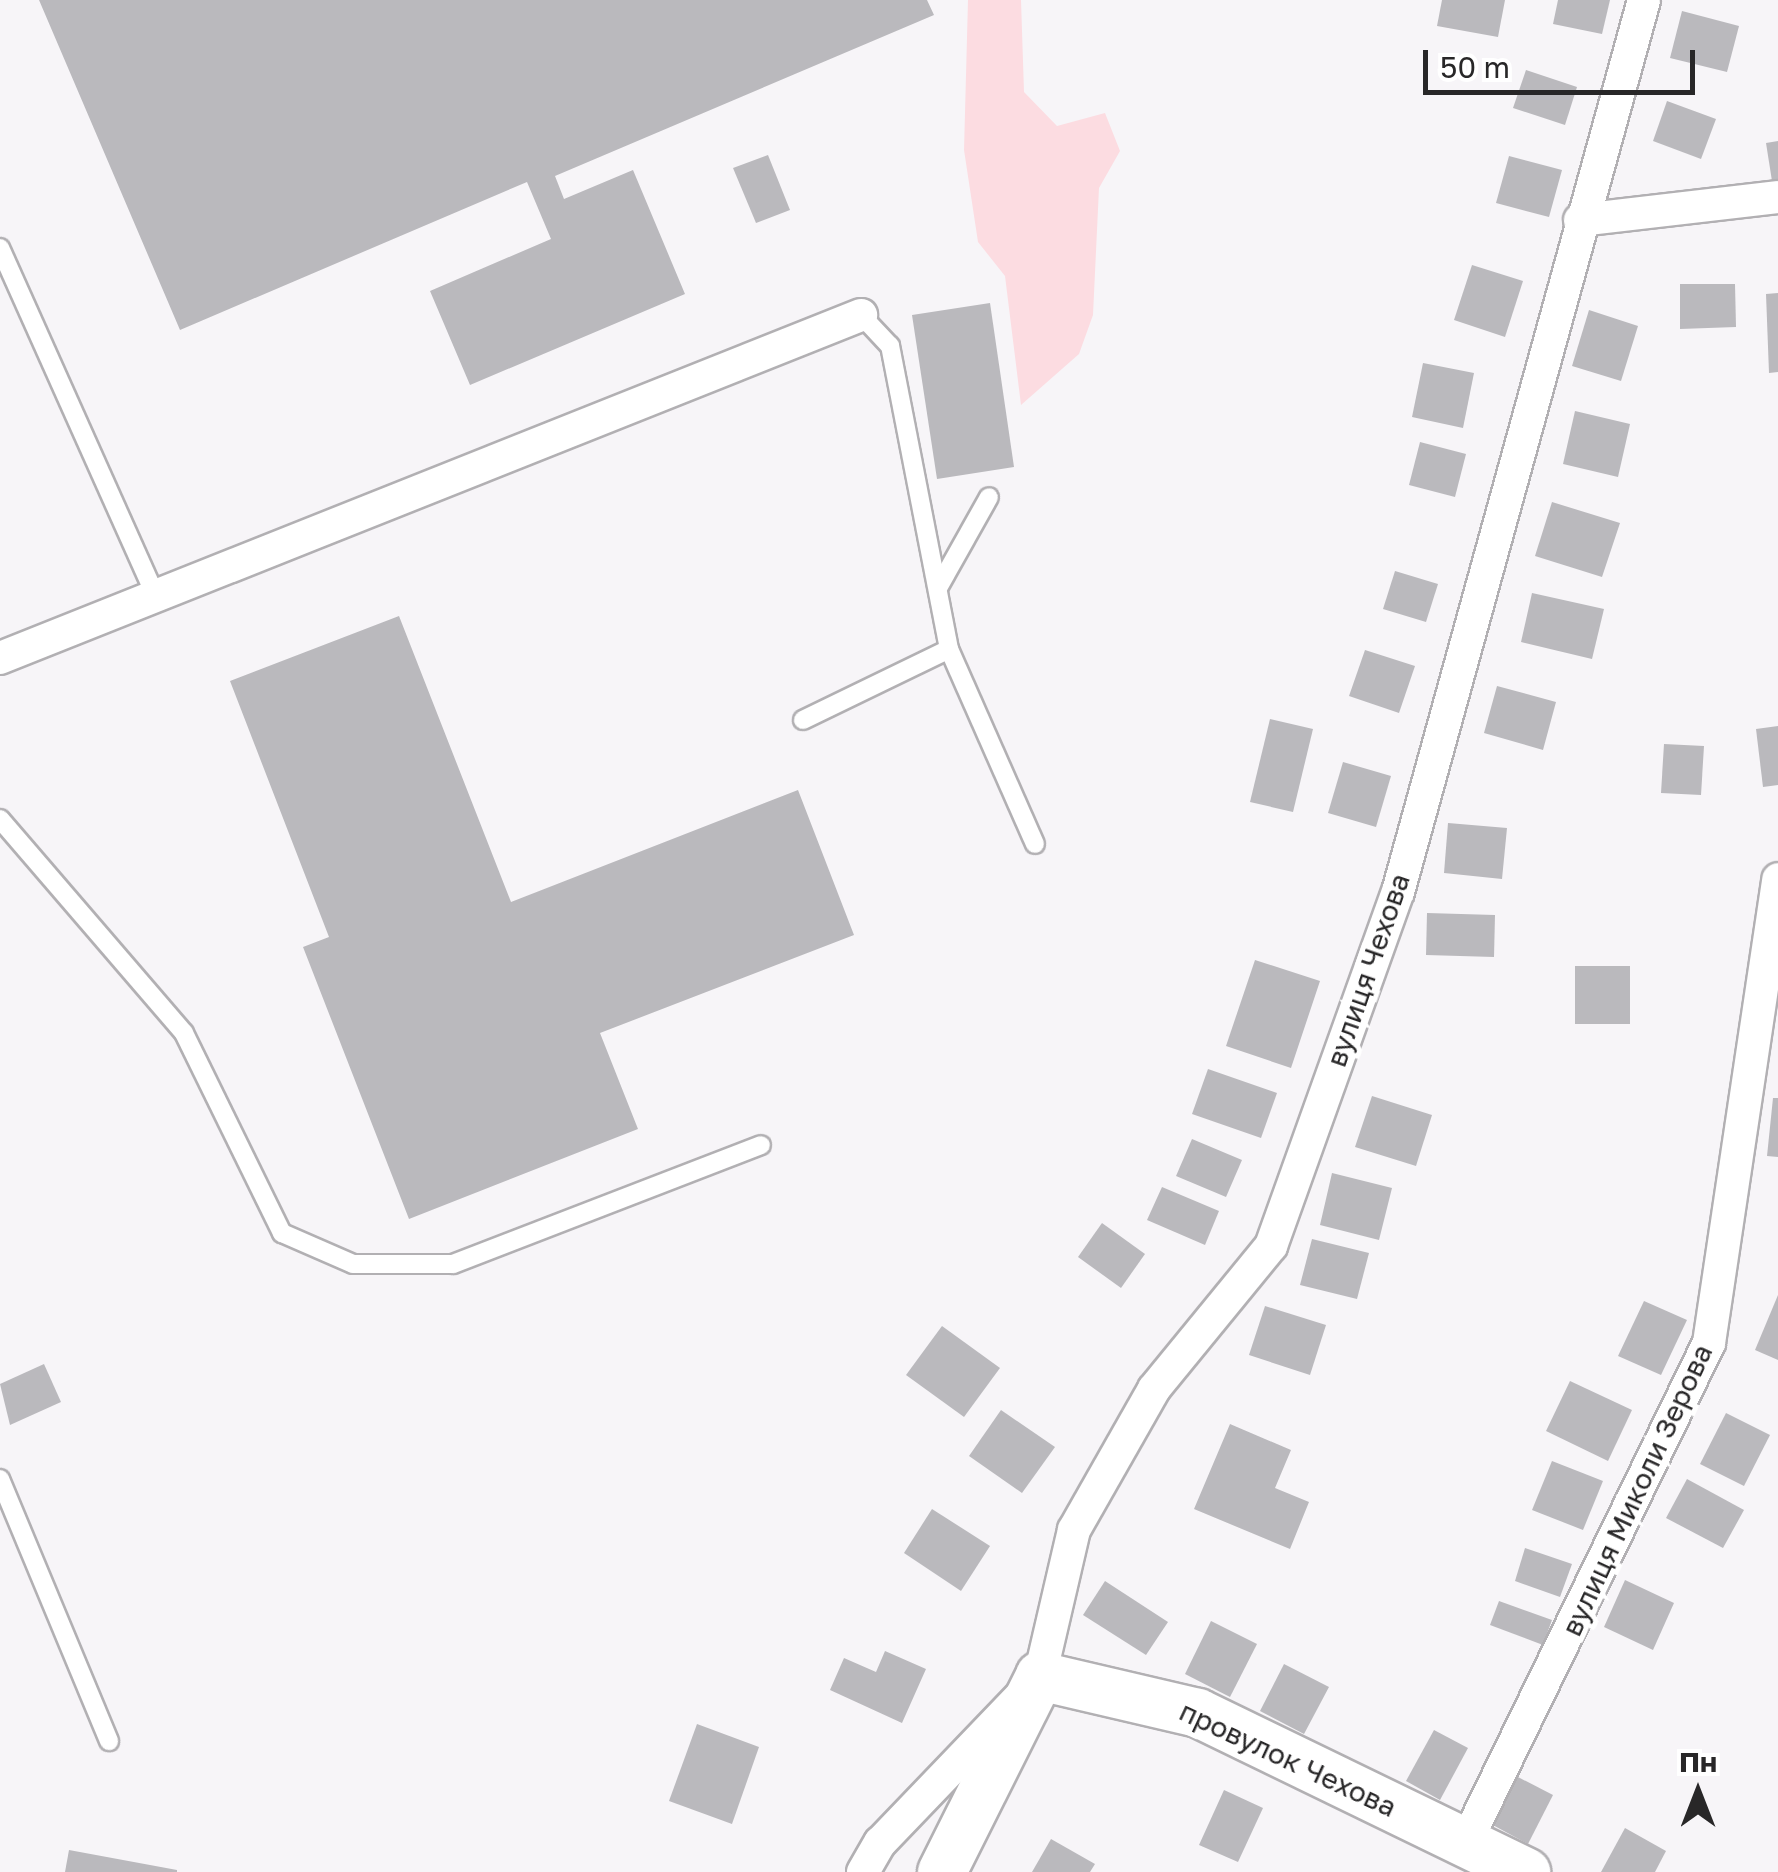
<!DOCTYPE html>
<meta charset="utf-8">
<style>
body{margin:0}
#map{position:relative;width:1778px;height:1872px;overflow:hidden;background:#f7f5f8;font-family:"Golos Text",sans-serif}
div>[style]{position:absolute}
.green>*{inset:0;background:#fcdce1}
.building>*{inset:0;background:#bab9bd}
.roads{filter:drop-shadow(2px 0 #b2b0b3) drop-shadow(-2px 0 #b2b0b3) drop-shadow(0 2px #b2b0b3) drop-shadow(0 -2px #b2b0b3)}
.lane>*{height:18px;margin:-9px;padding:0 9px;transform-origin:9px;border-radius:9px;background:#fff}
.street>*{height:32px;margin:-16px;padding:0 16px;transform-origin:16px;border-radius:16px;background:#fff}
.secondary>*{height:48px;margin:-24px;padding:0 24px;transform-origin:24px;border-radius:24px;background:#fff}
span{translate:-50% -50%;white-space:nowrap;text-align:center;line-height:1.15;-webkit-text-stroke:10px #fff;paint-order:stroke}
.street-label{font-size:28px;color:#282728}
.north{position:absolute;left:1648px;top:1742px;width:100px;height:100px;-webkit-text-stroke:8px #fff;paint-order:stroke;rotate:0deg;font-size:28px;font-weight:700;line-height:40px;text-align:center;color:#282728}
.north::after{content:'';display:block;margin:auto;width:35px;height:45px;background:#282728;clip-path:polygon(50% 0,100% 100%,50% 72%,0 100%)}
.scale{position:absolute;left:1423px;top:50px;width:272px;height:45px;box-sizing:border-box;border:5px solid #282728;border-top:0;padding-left:12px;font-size:30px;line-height:35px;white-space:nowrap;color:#282728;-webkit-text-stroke:8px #fff;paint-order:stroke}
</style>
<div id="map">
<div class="green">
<div style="clip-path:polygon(968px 0,1021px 0,1024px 92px,1057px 126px,1105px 113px,1120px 151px,1099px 188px,1093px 315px,1079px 354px,1021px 405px,1005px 276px,978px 242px,964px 150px)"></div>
</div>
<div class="building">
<div style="clip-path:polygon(39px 0,927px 0,934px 15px,555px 176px,564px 199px,633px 170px,685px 294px,470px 385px,430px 291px,551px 239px,527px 182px,180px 330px)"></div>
<div style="clip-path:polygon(1442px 0,1505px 0,1498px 37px,1437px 26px)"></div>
<div style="clip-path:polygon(1558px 0,1610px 0,1602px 34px,1553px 24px)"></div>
<div style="clip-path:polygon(1682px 11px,1739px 26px,1727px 72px,1670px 58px)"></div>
<div style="clip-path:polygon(1526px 70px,1577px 87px,1565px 125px,1513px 108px)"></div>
<div style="clip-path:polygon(1667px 101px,1716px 119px,1701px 159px,1653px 141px)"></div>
<div style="clip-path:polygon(1778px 141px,1778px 180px,1772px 181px,1766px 143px)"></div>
<div style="clip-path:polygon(768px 155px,790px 210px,756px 223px,733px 168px)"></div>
<div style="clip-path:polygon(1509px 156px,1562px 170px,1549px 217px,1496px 203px)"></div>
<div style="clip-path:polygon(1472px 265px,1523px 281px,1505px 337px,1454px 320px)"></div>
<div style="clip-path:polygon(1680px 284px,1735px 284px,1736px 327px,1680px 329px)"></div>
<div style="clip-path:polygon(1778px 293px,1778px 372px,1769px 373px,1766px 294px)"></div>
<div style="clip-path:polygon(990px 303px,1014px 467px,937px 479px,912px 315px)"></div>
<div style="clip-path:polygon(1589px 310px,1638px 326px,1621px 381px,1572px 366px)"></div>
<div style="clip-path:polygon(1423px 363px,1474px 373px,1463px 428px,1412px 417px)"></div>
<div style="clip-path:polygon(1575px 411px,1630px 424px,1618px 477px,1563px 464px)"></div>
<div style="clip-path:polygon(1420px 442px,1466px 454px,1455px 497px,1409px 485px)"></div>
<div style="clip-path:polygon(1552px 502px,1620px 523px,1602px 577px,1535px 556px)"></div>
<div style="clip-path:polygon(1395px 571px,1438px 584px,1426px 622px,1383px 609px)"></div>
<div style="clip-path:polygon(1532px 593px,1604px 609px,1592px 659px,1521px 642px)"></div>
<div style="clip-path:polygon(399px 616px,511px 902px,798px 790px,854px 935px,600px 1033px,638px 1129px,409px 1219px,303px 947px,329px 937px,230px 681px)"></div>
<div style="clip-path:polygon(1365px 650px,1415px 666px,1399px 713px,1349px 696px)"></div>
<div style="clip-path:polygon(1497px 686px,1556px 702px,1543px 750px,1484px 733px)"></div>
<div style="clip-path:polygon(1270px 719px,1313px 729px,1293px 812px,1250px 802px)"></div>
<div style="clip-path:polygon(1778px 726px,1778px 785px,1763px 787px,1756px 729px)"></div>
<div style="clip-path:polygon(1664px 744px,1704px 746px,1701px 795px,1661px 793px)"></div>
<div style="clip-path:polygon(1343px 762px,1391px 776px,1376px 827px,1328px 813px)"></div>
<div style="clip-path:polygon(1448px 823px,1507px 828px,1502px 879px,1444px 873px)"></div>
<div style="clip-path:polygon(1427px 913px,1495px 915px,1494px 957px,1426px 955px)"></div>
<div style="clip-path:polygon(1255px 960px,1320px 981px,1291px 1068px,1226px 1046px)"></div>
<div style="clip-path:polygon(1575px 966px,1630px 966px,1630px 1024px,1575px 1024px)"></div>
<div style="clip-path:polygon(1208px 1069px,1277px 1093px,1261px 1138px,1192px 1114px)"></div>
<div style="clip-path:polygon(1372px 1096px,1432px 1115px,1416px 1166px,1355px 1147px)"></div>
<div style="clip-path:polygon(1773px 1098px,1778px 1098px,1778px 1157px,1767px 1156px)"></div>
<div style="clip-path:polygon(1192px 1139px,1242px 1160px,1226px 1197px,1176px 1176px)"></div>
<div style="clip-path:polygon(1332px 1173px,1392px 1188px,1379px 1240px,1320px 1225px)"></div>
<div style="clip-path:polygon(1162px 1187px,1219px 1211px,1205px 1245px,1147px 1220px)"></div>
<div style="clip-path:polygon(1102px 1223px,1145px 1254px,1121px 1288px,1078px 1257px)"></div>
<div style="clip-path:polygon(1312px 1239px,1369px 1253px,1357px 1299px,1300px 1285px)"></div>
<div style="clip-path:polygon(1778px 1295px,1778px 1360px,1755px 1350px)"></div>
<div style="clip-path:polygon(1644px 1301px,1687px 1320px,1661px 1375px,1618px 1356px)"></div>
<div style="clip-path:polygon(1265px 1306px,1326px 1325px,1310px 1375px,1249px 1355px)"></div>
<div style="clip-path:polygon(942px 1326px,1000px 1368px,964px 1417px,906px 1375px)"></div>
<div style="clip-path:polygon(44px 1364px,61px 1402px,10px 1425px,0 1384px)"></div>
<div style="clip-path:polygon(1570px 1381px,1632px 1410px,1608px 1461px,1546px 1431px)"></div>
<div style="clip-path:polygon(1001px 1410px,1055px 1447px,1022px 1493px,969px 1456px)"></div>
<div style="clip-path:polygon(1726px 1413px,1770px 1435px,1744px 1486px,1700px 1464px)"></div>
<div style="clip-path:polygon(1230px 1424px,1291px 1450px,1275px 1488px,1309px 1502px,1290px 1549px,1194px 1509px)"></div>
<div style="clip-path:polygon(1552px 1461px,1603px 1481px,1583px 1530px,1532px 1510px)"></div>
<div style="clip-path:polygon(1687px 1479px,1744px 1510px,1723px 1548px,1666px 1518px)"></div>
<div style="clip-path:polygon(932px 1509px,990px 1546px,961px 1591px,904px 1553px)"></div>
<div style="clip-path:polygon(1525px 1548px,1572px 1564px,1560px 1597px,1515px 1581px)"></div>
<div style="clip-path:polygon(1625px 1580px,1674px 1603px,1653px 1650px,1604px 1627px)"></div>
<div style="clip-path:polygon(1105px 1581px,1168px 1622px,1146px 1655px,1083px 1615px)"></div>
<div style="clip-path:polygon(1499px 1601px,1552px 1620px,1543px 1645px,1490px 1625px)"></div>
<div style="clip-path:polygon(1211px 1621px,1257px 1644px,1230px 1697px,1185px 1674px)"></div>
<div style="clip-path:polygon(885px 1651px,926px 1669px,902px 1723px,830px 1690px,844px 1658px,876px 1672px)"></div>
<div style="clip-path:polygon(1284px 1664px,1329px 1687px,1304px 1734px,1260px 1711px)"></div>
<div style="clip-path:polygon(697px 1724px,759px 1747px,732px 1824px,669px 1801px)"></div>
<div style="clip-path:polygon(1434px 1730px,1468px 1748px,1440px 1800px,1406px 1781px)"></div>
<div style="clip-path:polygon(1516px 1776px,1553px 1795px,1528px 1844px,1491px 1824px)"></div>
<div style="clip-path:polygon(1224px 1790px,1263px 1808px,1238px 1862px,1199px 1845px)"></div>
<div style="clip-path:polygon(1625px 1828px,1666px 1851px,1655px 1872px,1601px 1872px)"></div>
<div style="clip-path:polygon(1051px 1839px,1095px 1864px,1090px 1872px,1032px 1872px)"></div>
<div style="clip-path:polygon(69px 1850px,177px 1870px,177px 1872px,65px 1872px)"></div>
</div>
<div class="roads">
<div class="lane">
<div style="left:0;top:248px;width:380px;rotate:65.9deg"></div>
<div style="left:938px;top:588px;width:104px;rotate:-60.7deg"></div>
<div style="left:949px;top:649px;width:213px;rotate:66.2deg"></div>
<div style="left:803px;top:720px;width:162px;rotate:-25.9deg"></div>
<div style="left:949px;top:649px;width:309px;rotate:-101deg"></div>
<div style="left:890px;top:346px;width:42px;rotate:-133.1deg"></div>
<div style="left:0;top:819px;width:282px;rotate:49.3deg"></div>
<div style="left:184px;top:1033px;width:223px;rotate:63.9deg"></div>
<div style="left:282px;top:1233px;width:77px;rotate:23.6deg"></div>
<div style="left:353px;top:1264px;width:100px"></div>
<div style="left:453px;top:1264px;width:330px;rotate:-21.1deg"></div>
<div style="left:0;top:1479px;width:284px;rotate:67.4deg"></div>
</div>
<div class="street">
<div style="left:1580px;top:220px;width:199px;rotate:-6.6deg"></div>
<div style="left:0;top:658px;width:927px;rotate:-21.72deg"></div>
<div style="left:1466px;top:1842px;width:555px;rotate:-64.04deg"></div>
<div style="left:1709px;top:1343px;width:469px;rotate:-81.5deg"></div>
<div style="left:863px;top:1872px;width:34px;rotate:-60deg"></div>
<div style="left:880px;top:1843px;width:231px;rotate:-46.2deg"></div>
<div style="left:1040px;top:1676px;width:150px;rotate:-76.9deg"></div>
<div style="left:1074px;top:1530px;width:162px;rotate:-60.4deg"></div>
<div style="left:1154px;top:1389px;width:185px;rotate:-50.7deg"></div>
<div style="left:1271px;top:1246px;width:376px;rotate:-70.3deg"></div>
<div style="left:1398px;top:892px;width:925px;rotate:-74.58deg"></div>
</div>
<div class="secondary">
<div style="left:942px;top:1872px;width:219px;rotate:-63.4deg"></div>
<div style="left:1040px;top:1676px;width:162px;rotate:13.2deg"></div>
<div style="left:1198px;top:1713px;width:365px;rotate:25.9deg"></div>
</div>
</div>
<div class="street-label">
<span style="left:1368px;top:970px;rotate:-71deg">вулиця Чехова</span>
<span style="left:1637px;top:1490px;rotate:-65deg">вулиця Миколи Зерова</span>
<span style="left:1288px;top:1759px;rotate:25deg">провулок Чехова</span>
</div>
<div class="north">Пн</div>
<div class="scale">50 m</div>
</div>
